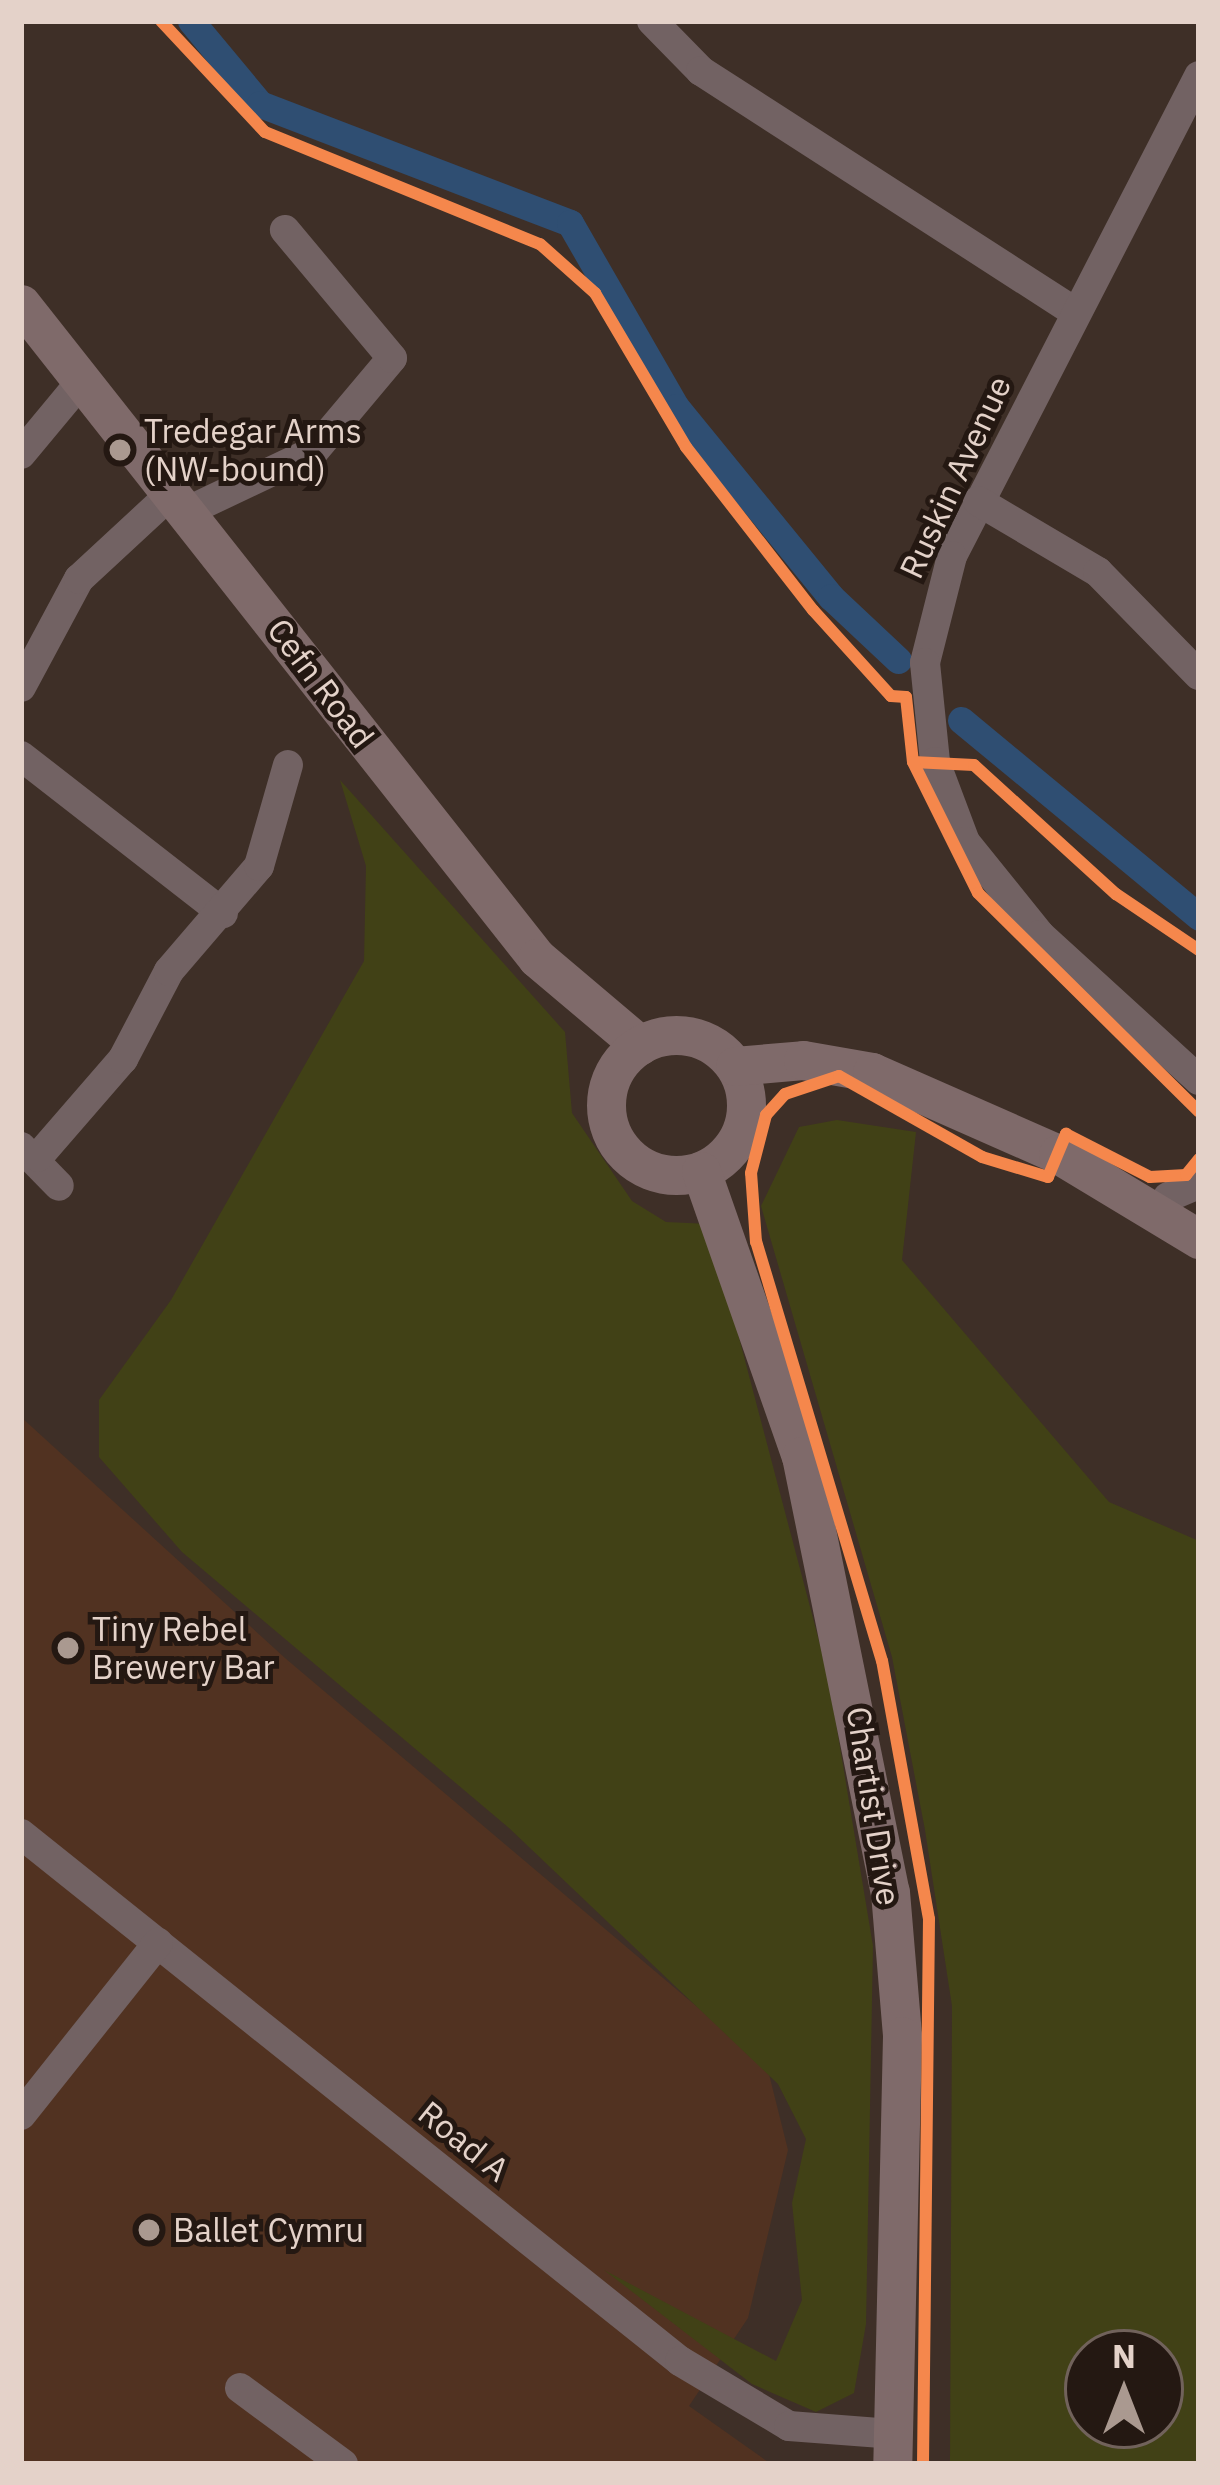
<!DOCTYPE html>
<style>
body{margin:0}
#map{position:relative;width:1220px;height:2485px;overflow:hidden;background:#3e2f27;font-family:"IBM Plex Sans",sans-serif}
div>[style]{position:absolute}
.built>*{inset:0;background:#513221}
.green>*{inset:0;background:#414116}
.canal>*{height:27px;margin:-13.5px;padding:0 13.5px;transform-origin:13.5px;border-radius:13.5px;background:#2f4e72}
.minor>*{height:30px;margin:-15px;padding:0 15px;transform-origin:15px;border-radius:15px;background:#726263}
.major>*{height:39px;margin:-19.5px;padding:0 19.5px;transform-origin:19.5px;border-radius:19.5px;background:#7f6a6a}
.major>.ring{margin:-19.5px;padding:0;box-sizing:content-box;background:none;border:39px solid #7f6a6a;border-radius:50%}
.cycleway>*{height:12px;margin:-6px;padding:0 6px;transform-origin:6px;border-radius:6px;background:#f5874c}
.dots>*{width:33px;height:33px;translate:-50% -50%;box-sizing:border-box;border:6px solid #241812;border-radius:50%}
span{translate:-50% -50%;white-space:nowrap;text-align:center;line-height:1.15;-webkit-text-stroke:10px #241812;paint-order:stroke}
.poi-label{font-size:33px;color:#e4d2c9}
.left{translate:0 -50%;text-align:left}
.street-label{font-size:33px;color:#e4d2c9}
.frame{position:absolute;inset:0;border:24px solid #e4d2c9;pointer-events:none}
.north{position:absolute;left:1064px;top:2329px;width:120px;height:120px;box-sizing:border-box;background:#241812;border:3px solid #71625b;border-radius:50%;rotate:0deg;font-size:33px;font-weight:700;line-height:48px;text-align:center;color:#e4d2c9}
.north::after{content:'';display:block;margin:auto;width:42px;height:54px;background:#aa9990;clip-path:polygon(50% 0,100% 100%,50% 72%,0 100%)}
</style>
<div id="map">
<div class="built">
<div style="clip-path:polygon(21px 1417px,285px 1658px,767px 2066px,788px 2150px,748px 2318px,689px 2406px,771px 2464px,21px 2464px)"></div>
</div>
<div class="green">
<div style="clip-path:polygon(340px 780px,565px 1032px,572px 1113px,632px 1201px,666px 1222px,709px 1224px,828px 1675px,873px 1946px,866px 2324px,854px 2393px,816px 2412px,752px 2384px,604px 2270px,776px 2361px,802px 2300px,792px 2203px,806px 2139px,778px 2084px,509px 1828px,182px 1552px,99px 1457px,99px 1400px,171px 1300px,364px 961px,366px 866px)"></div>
<div style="clip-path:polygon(evenodd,837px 1120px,916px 1132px,902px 1260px,1109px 1502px,1199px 1541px,1199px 2464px,950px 2464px,952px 2006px,925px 1830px,892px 1657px,761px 1206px,799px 1127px,837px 1120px,1088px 2353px,1160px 2353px,1160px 2425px,1088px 2425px,1088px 2353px)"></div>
</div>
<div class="canal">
<div style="left:191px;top:21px;width:108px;rotate:50.3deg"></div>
<div style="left:260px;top:104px;width:332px;rotate:21deg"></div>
<div style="left:570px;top:223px;width:212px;rotate:60.1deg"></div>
<div style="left:676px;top:407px;width:245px;rotate:50.8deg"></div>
<div style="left:831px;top:597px;width:92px;rotate:43.2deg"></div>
<div style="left:961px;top:720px;width:309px;rotate:39.6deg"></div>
</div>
<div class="minor">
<div style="left:652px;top:21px;width:70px;rotate:45.6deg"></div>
<div style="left:701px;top:71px;width:445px;rotate:32.8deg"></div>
<div style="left:1199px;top:76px;width:540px;rotate:117.23deg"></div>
<div style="left:952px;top:556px;width:110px;rotate:104.2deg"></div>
<div style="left:925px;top:663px;width:100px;rotate:84.2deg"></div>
<div style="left:935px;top:762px;width:85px;rotate:69.4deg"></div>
<div style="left:965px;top:842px;width:119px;rotate:51.1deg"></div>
<div style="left:1040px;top:935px;width:215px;rotate:42.4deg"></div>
<div style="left:21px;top:454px;width:99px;rotate:-50.3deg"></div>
<div style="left:978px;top:501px;width:139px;rotate:30.6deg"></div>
<div style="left:1098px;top:572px;width:144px;rotate:45.6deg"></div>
<div style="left:190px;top:510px;width:137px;rotate:-25.4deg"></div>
<div style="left:314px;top:451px;width:121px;rotate:-50deg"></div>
<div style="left:392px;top:358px;width:167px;rotate:-129.9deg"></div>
<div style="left:21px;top:687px;width:123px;rotate:-61.8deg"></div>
<div style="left:79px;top:579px;width:129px;rotate:-42.8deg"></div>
<div style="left:21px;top:756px;width:256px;rotate:37.9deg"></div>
<div style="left:21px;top:1147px;width:54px;rotate:45.7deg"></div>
<div style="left:38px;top:1157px;width:130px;rotate:-49.1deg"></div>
<div style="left:123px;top:1059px;width:99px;rotate:-62.4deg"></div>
<div style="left:169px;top:971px;width:138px;rotate:-49.4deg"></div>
<div style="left:259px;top:866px;width:105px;rotate:-74deg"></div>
<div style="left:1168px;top:1197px;width:34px;rotate:-23deg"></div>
<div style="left:21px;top:1834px;width:844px;rotate:38.65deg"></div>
<div style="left:680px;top:2361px;width:127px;rotate:30.8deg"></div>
<div style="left:789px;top:2426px;width:103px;rotate:4.4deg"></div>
<div style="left:21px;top:2115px;width:220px;rotate:-51.5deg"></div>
<div style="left:240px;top:2388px;width:128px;rotate:36.4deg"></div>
</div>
<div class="major">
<div style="left:21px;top:304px;width:833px;rotate:51.73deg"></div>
<div style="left:537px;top:958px;width:135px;rotate:40.2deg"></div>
<div class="ring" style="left:606px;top:1035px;width:101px;height:101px"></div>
<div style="left:735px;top:1066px;width:68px;rotate:-5deg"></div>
<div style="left:803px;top:1060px;width:70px;rotate:9.9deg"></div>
<div style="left:872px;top:1072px;width:203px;rotate:23.8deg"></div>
<div style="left:1058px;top:1154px;width:165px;rotate:31.1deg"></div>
<div style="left:701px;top:1171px;width:302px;rotate:70.7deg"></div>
<div style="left:801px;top:1456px;width:445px;rotate:78.5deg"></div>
<div style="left:890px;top:1892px;width:144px;rotate:85.2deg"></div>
<div style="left:902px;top:2036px;width:428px;rotate:91.3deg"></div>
</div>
<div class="cycleway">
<div style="left:161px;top:21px;width:152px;rotate:46.9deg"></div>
<div style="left:265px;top:132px;width:297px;rotate:22.2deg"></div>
<div style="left:540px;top:244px;width:74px;rotate:41.7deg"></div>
<div style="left:595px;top:293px;width:179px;rotate:59.4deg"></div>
<div style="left:686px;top:447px;width:207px;rotate:52.1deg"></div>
<div style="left:813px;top:610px;width:116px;rotate:47.8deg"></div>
<div style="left:891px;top:696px;width:15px;rotate:4deg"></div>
<div style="left:906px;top:697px;width:65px;rotate:83.9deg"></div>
<div style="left:913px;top:762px;width:61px;rotate:2.8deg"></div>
<div style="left:974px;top:765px;width:192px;rotate:42.3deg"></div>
<div style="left:1116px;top:894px;width:100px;rotate:34deg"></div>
<div style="left:913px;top:762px;width:146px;rotate:63.6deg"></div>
<div style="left:978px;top:893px;width:311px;rotate:44.7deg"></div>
<div style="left:923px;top:2464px;width:545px;rotate:-89.37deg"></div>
<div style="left:929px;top:1919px;width:262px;rotate:-100.3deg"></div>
<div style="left:882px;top:1661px;width:438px;rotate:-106.7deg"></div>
<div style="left:756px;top:1242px;width:69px;rotate:-94.1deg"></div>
<div style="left:751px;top:1173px;width:60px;rotate:-75.5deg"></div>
<div style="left:766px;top:1115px;width:28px;rotate:-48deg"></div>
<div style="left:785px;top:1094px;width:57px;rotate:-18.4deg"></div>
<div style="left:839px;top:1076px;width:164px;rotate:29.5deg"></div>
<div style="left:982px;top:1157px;width:69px;rotate:16.9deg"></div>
<div style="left:1048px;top:1177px;width:47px;rotate:-67.3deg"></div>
<div style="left:1066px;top:1134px;width:94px;rotate:27.1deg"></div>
<div style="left:1150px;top:1177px;width:36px;rotate:-3deg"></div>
<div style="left:1186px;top:1175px;width:21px;rotate:-51deg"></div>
</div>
<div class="dots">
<div style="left:120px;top:450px;background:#aa9990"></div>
<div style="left:68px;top:1648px;background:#aa9990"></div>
<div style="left:149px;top:2230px;background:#aa9990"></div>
</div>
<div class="poi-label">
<span class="left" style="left:144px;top:450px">Tredegar Arms<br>(NW-bound)</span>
<span class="left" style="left:92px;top:1648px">Tiny Rebel<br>Brewery Bar</span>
<span class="left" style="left:173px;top:2230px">Ballet Cymru</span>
</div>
<div class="street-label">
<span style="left:955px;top:477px;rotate:-65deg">Ruskin Avenue</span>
<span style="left:321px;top:683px;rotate:53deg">Cefn Road</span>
<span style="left:874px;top:1806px;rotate:81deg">Chartist Drive</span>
<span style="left:464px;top:2141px;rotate:39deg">Road A</span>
</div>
<div class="frame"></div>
<div class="north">N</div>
</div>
